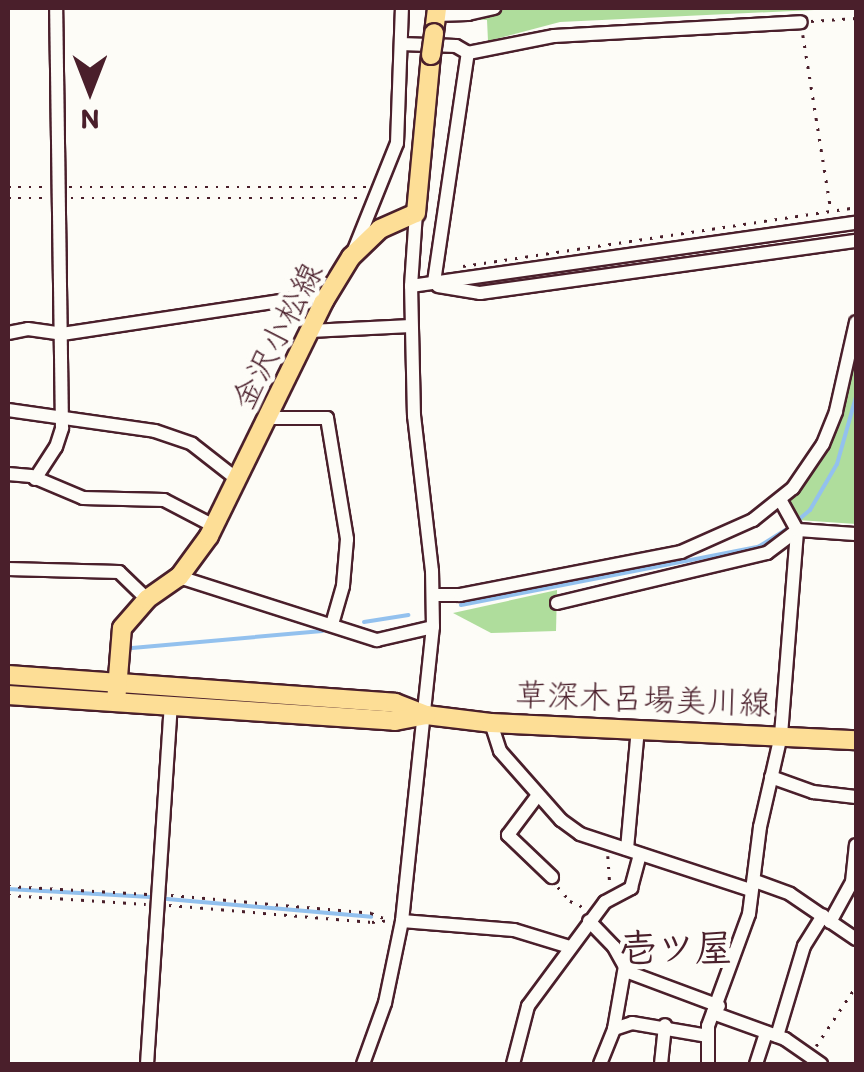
<!DOCTYPE html>
<meta charset="utf-8">
<style>
body{margin:0}
#map{position:relative;width:864px;height:1072px;overflow:hidden;background:#fdfcf7;font-family:Itim,"Klee One",sans-serif}
div>[style]{position:absolute}
.green>*{inset:0;background:#afdd9c}
.stream>*{height:4px;margin:-2px;padding:0 2px;transform-origin:2px;border-radius:2px;background:#93c1ee}
.path>*{height:2.5px;margin-top:-1.25px;transform-origin:0;background:repeating-linear-gradient(90deg,#4a1f2b 0 2.5px,transparent 0 10.5px)}
.roads{filter:drop-shadow(2px 0 #4a1f2b) drop-shadow(-2px 0 #4a1f2b) drop-shadow(0 2px #4a1f2b) drop-shadow(0 -2px #4a1f2b)}
.minor>*{height:12px;margin:-6px;padding:0 6px;transform-origin:6px;border-radius:6px;background:#fdfcf7}
.major>*{height:18px;margin:-9px;padding:0 9px;transform-origin:9px;border-radius:9px;background:#fdde96}
.bridges{filter:drop-shadow(2px 0 #4a1f2b) drop-shadow(-2px 0 #4a1f2b) drop-shadow(0 2px #4a1f2b) drop-shadow(0 -2px #4a1f2b)}
.major-bridge>*{height:18px;margin:-9px;padding:0 9px;transform-origin:9px;border-radius:9px;background:#fdde96}
span{translate:-50% -50%;white-space:nowrap;text-align:center;line-height:1.15;-webkit-text-stroke:10px #fdfcf7;paint-order:stroke}
.street-label{font-size:32px;color:#4a1f2b}
.quarter-label{font-size:38px;color:#4a1f2b;font-weight:700}
.frame{position:absolute;inset:0;border:10px solid #4a1f2b;pointer-events:none}
.north{position:absolute;left:40px;top:40px;width:100px;height:100px;-webkit-text-stroke:8px #fdfcf7;paint-order:stroke;rotate:180deg;font-size:28px;font-weight:700;line-height:40px;text-align:center;color:#4a1f2b}
.north::after{content:'';display:block;margin:auto;width:35px;height:45px;background:#4a1f2b;clip-path:polygon(50% 0,100% 100%,50% 72%,0 100%)}
</style>
<div id="map">
<div class="green">
<div style="clip-path:polygon(451px 8px,856px 8px,560px 22px,488px 41px,487px 20px,470px 19px)"></div>
<div style="clip-path:polygon(856px 340px,856px 524px,798px 520px,787px 500px,816px 468px,842px 417px)"></div>
<div style="clip-path:polygon(557px 590px,556px 631px,491px 633px,453px 613px)"></div>
</div>
<div class="stream">
<div style="left:797px;top:521px;width:17px;rotate:-40deg"></div>
<div style="left:810px;top:510px;width:53px;rotate:-59.6deg"></div>
<div style="left:837px;top:464px;width:70px;rotate:-74.2deg"></div>
<div style="left:461px;top:605px;width:303px;rotate:-11.1deg"></div>
<div style="left:758px;top:547px;width:38px;rotate:-32deg"></div>
<div style="left:364px;top:622px;width:45px;rotate:-9deg"></div>
<div style="left:132px;top:648px;width:191px;rotate:-5.1deg"></div>
<div style="left:8px;top:889px;width:143px;rotate:3.2deg"></div>
<div style="left:167px;top:899px;width:205px;rotate:5deg"></div>
</div>
<div class="path">
<div style="left:811px;top:21px;width:45px;rotate:-3.8deg"></div>
<div style="left:803px;top:35px;width:177px;rotate:80.9deg"></div>
<div style="left:8px;top:187px;width:38px"></div>
<div style="left:69px;top:187px;width:297px"></div>
<div style="left:8px;top:198px;width:40px"></div>
<div style="left:71px;top:198px;width:292px"></div>
<div style="left:463px;top:266px;width:397px;rotate:-8.5deg"></div>
<div style="left:608px;top:856px;width:27px;rotate:86deg"></div>
<div style="left:8px;top:886px;width:140px;rotate:3.3deg"></div>
<div style="left:558px;top:887px;width:18px;rotate:49deg"></div>
<div style="left:570px;top:901px;width:19px;rotate:25deg"></div>
<div style="left:8px;top:895px;width:138px;rotate:3.7deg"></div>
<div style="left:171px;top:895px;width:201px;rotate:5.1deg"></div>
<div style="left:371px;top:913px;width:16px;rotate:22deg"></div>
<div style="left:169px;top:905px;width:204px;rotate:4.8deg"></div>
<div style="left:372px;top:922px;width:18px;rotate:-6deg"></div>
<div style="left:816px;top:1046px;width:72px;rotate:-56.3deg"></div>
</div>
<div class="roads">
<div class="minor">
<div style="left:468px;top:14px;width:27px;rotate:-13deg"></div>
<div style="left:436px;top:15px;width:32px;rotate:-2deg"></div>
<div style="left:468px;top:14px;width:6px;rotate:-81deg"></div>
<div style="left:401px;top:44px;width:55px;rotate:2.1deg"></div>
<div style="left:456px;top:46px;width:14px;rotate:30deg"></div>
<div style="left:468px;top:53px;width:88px;rotate:-11.2deg"></div>
<div style="left:554px;top:36px;width:247px;rotate:-3.2deg"></div>
<div style="left:354px;top:250px;width:115px;rotate:-68.1deg"></div>
<div style="left:397px;top:143px;width:135px;rotate:-87.9deg"></div>
<div style="left:434px;top:282px;width:232px;rotate:-81.6deg"></div>
<div style="left:411px;top:286px;width:449px;rotate:-8.1deg"></div>
<div style="left:438px;top:286px;width:43px;rotate:9.5deg"></div>
<div style="left:480px;top:293px;width:380px;rotate:-7.9deg"></div>
<div style="left:310px;top:331px;width:101px;rotate:-2.8deg"></div>
<div style="left:8px;top:333px;width:20px;rotate:-11deg"></div>
<div style="left:28px;top:329px;width:34px;rotate:8deg"></div>
<div style="left:62px;top:334px;width:253px;rotate:-8.6deg"></div>
<div style="left:312px;top:296px;width:13px;rotate:23deg"></div>
<div style="left:8px;top:410px;width:148px;rotate:8.1deg"></div>
<div style="left:155px;top:431px;width:39px;rotate:19deg"></div>
<div style="left:192px;top:444px;width:58px;rotate:38deg"></div>
<div style="left:269px;top:418px;width:58px"></div>
<div style="left:327px;top:418px;width:123px;rotate:80.6deg"></div>
<div style="left:347px;top:539px;width:47px;rotate:94.9deg"></div>
<div style="left:343px;top:586px;width:40px;rotate:106deg"></div>
<div style="left:8px;top:474px;width:23px;rotate:5deg"></div>
<div style="left:31px;top:476px;width:56px;rotate:22.9deg"></div>
<div style="left:83px;top:498px;width:81px;rotate:1.4deg"></div>
<div style="left:164px;top:500px;width:56px;rotate:27.5deg"></div>
<div style="left:35px;top:479px;width:38px;rotate:-57deg"></div>
<div style="left:56px;top:447px;width:20px;rotate:-72deg"></div>
<div style="left:62px;top:428px;width:420px;rotate:-90.8deg"></div>
<div style="left:8px;top:569px;width:111px;rotate:1.5deg"></div>
<div style="left:119px;top:572px;width:39px;rotate:44deg"></div>
<div style="left:179px;top:577px;width:208px;rotate:17.7deg"></div>
<div style="left:377px;top:640px;width:57px;rotate:-13.1deg"></div>
<div style="left:433px;top:595px;width:27px"></div>
<div style="left:460px;top:595px;width:225px;rotate:-11deg"></div>
<div style="left:681px;top:552px;width:79px;rotate:-24deg"></div>
<div style="left:753px;top:520px;width:51px;rotate:-38.7deg"></div>
<div style="left:793px;top:488px;width:53px;rotate:-55.7deg"></div>
<div style="left:823px;top:444px;width:35px;rotate:-68deg"></div>
<div style="left:836px;top:411px;width:91px;rotate:-77.3deg"></div>
<div style="left:557px;top:603px;width:216px;rotate:-13.4deg"></div>
<div style="left:767px;top:553px;width:38px;rotate:-37deg"></div>
<div style="left:797px;top:530px;width:35px;rotate:-119deg"></div>
<div style="left:491px;top:723px;width:29px;rotate:72deg"></div>
<div style="left:500px;top:751px;width:92px;rotate:48.5deg"></div>
<div style="left:561px;top:820px;width:24px;rotate:36deg"></div>
<div style="left:580px;top:834px;width:179px;rotate:18.2deg"></div>
<div style="left:771px;top:777px;width:45px;rotate:19.7deg"></div>
<div style="left:813px;top:792px;width:43px;rotate:6.6deg"></div>
<div style="left:538px;top:795px;width:50px;rotate:126.9deg"></div>
<div style="left:508px;top:835px;width:61px;rotate:43.7deg"></div>
<div style="left:627px;top:849px;width:121px;rotate:-84.8deg"></div>
<div style="left:755px;top:881px;width:37px;rotate:20deg"></div>
<div style="left:790px;top:894px;width:80px;rotate:34.3deg"></div>
<div style="left:402px;top:921px;width:112px;rotate:4.6deg"></div>
<div style="left:514px;top:930px;width:59px;rotate:16.9deg"></div>
<div style="left:589px;top:921px;width:36px;rotate:46deg"></div>
<div style="left:614px;top:947px;width:29px;rotate:61deg"></div>
<div style="left:628px;top:972px;width:97px;rotate:20.5deg"></div>
<div style="left:830px;top:922px;width:46px;rotate:-61.2deg"></div>
<div style="left:852px;top:882px;width:37px;rotate:-84deg"></div>
<div style="left:713px;top:1013px;width:77px;rotate:19.9deg"></div>
<div style="left:785px;top:1039px;width:44px;rotate:34.8deg"></div>
<div style="left:614px;top:1029px;width:64px;rotate:-80.1deg"></div>
<div style="left:777px;top:1036px;width:94px;rotate:-73.3deg"></div>
<div style="left:804px;top:946px;width:36px;rotate:-58deg"></div>
<div style="left:147px;top:1064px;width:360px;rotate:-86.2deg"></div>
<div style="left:363px;top:1064px;width:65px;rotate:-70.2deg"></div>
<div style="left:385px;top:1003px;width:84px;rotate:-78.3deg"></div>
<div style="left:402px;top:921px;width:296px;rotate:-84deg"></div>
<div style="left:433px;top:627px;width:56px;rotate:-91deg"></div>
<div style="left:432px;top:571px;width:156px;rotate:-96.6deg"></div>
<div style="left:414px;top:416px;width:130px;rotate:-91.3deg"></div>
<div style="left:411px;top:286px;width:73px;rotate:-86.1deg"></div>
<div style="left:513px;top:1064px;width:60px;rotate:-75.5deg"></div>
<div style="left:528px;top:1006px;width:129px;rotate:-53.5deg"></div>
<div style="left:605px;top:902px;width:30px;rotate:-28deg"></div>
<div style="left:631px;top:888px;width:35px;rotate:-75deg"></div>
<div style="left:600px;top:1064px;width:38px;rotate:-68deg"></div>
<div style="left:614px;top:1029px;width:19px;rotate:-18deg"></div>
<div style="left:632px;top:1023px;width:77px;rotate:9.7deg"></div>
<div style="left:661px;top:1064px;width:39px;rotate:-84deg"></div>
<div style="left:708px;top:1064px;width:38px;rotate:-90deg"></div>
<div style="left:708px;top:1026px;width:119px;rotate:-69.9deg"></div>
<div style="left:749px;top:914px;width:88px;rotate:-82.8deg"></div>
<div style="left:760px;top:827px;width:94px;rotate:-77.1deg"></div>
<div style="left:781px;top:735px;width:206px;rotate:-85.5deg"></div>
<div style="left:797px;top:530px;width:59px;rotate:3.9deg"></div>
<div style="left:756px;top:1064px;width:33px;rotate:-72deg"></div>
</div>
<div class="major">
<div style="left:434px;top:33px;width:25px;rotate:-83deg"></div>
<div style="left:8px;top:675px;width:388px;rotate:4.1deg"></div>
<div style="left:395px;top:703px;width:33px;rotate:21deg"></div>
<div style="left:426px;top:715px;width:65px;rotate:7deg"></div>
<div style="left:491px;top:723px;width:365px;rotate:2.7deg"></div>
<div style="left:8px;top:695px;width:388px;rotate:3.8deg"></div>
<div style="left:395px;top:721px;width:32px;rotate:-11deg"></div>
<div style="left:116px;top:702px;width:74px;rotate:-85.4deg"></div>
<div style="left:122px;top:628px;width:38px;rotate:-49deg"></div>
<div style="left:147px;top:599px;width:39px;rotate:-35deg"></div>
<div style="left:179px;top:577px;width:51px;rotate:-53.8deg"></div>
<div style="left:209px;top:536px;width:262px;rotate:-63.9deg"></div>
<div style="left:324px;top:301px;width:52px;rotate:-58.5deg"></div>
<div style="left:351px;top:257px;width:40px;rotate:-44deg"></div>
<div style="left:380px;top:229px;width:39px;rotate:-24deg"></div>
<div style="left:416px;top:213px;width:159px;rotate:-84.6deg"></div>
</div>
</div>
<div class="bridges">
<div class="major-bridge">
<div style="left:431px;top:55px;width:22px;rotate:-82deg"></div>
</div>
</div>
<div class="street-label">
<span style="left:277px;top:336px;rotate:-63deg">金沢小松線</span>
<span style="left:643px;top:699px;rotate:2deg">草深木呂場美川線</span>
</div>
<div class="quarter-label">
<span style="left:676px;top:949px">壱ツ屋</span>
</div>
<div class="frame"></div>
<div class="north">N</div>
</div>
